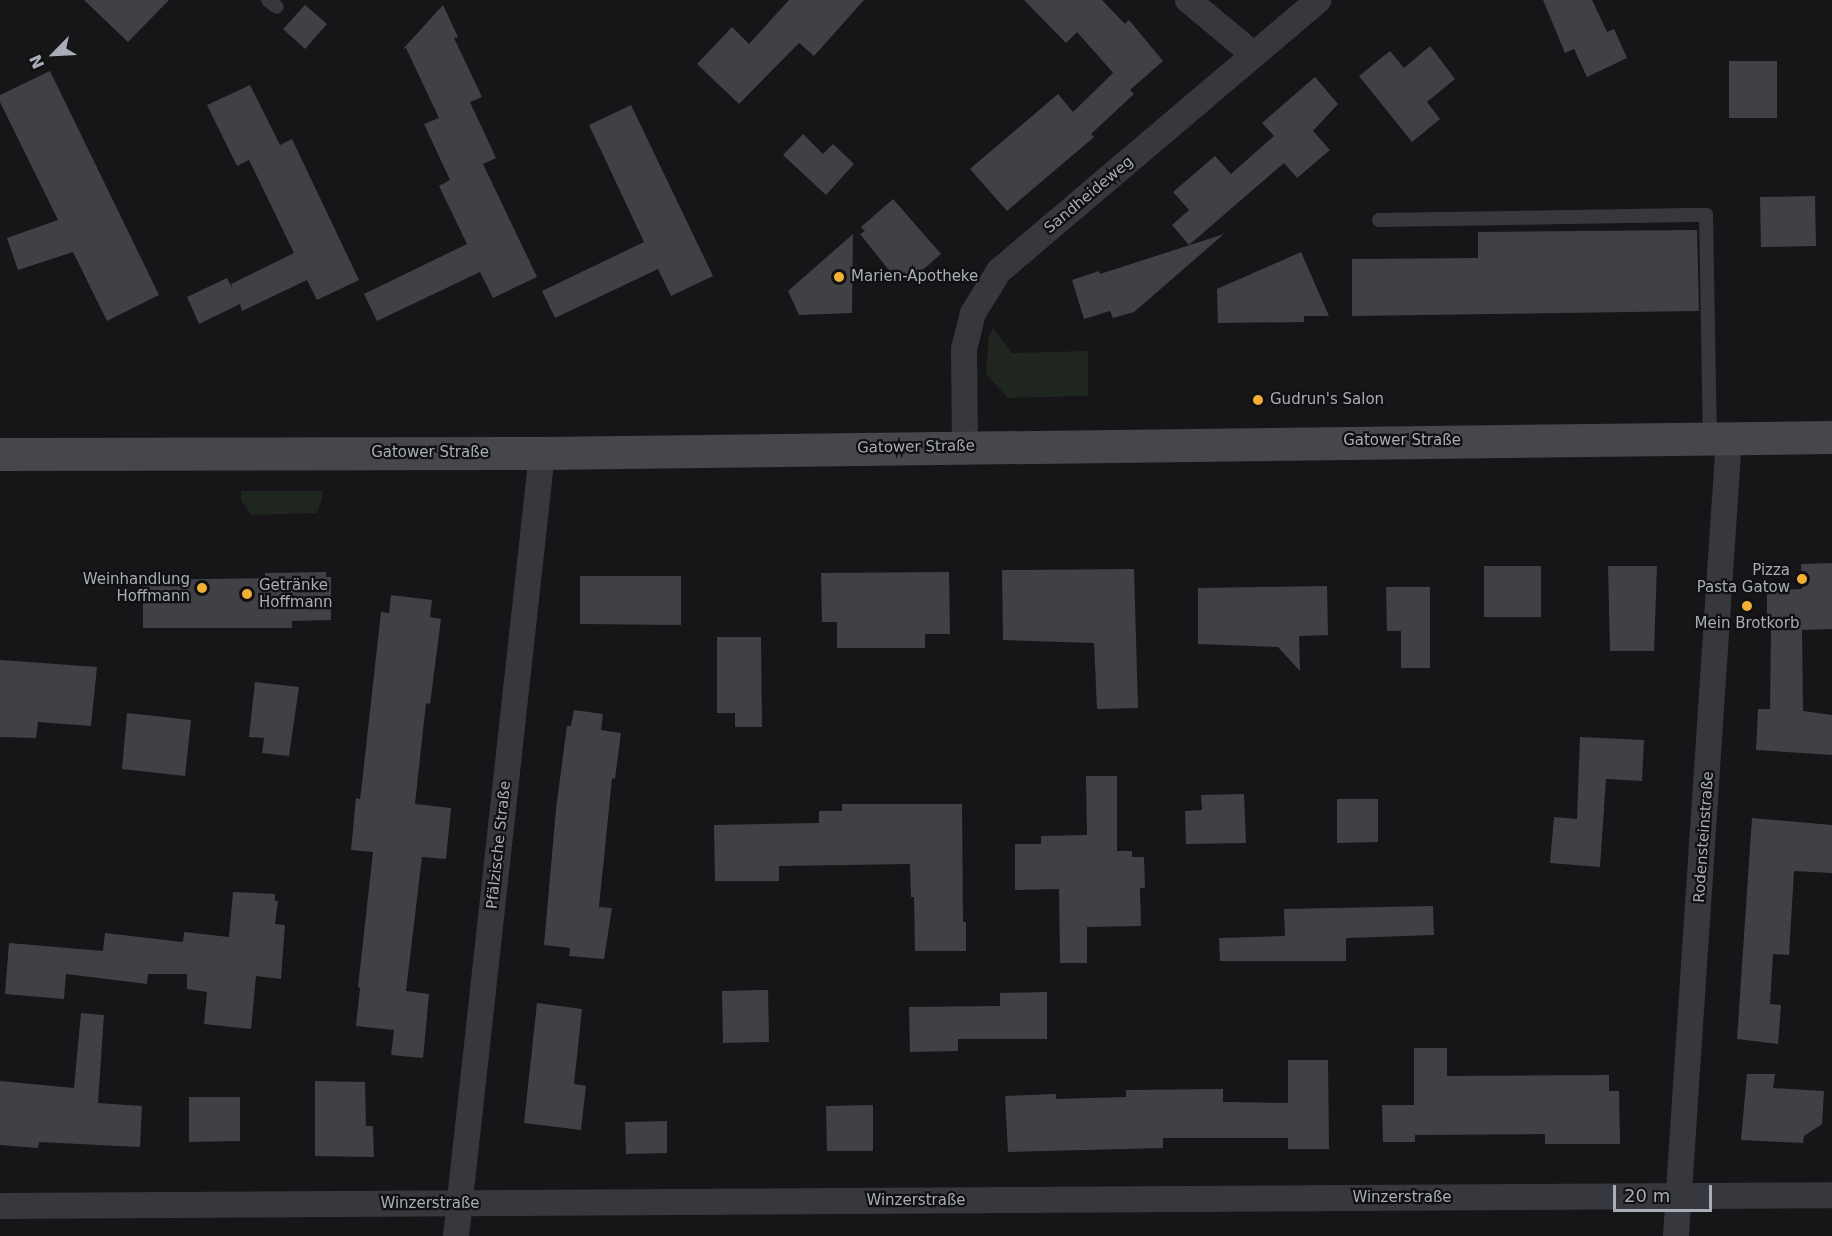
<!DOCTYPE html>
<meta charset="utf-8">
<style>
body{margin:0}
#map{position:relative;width:1832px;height:1236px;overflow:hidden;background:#161618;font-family:"DejaVu Sans",sans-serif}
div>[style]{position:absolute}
.green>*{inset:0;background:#1e261f}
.building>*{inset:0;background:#404145}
.lane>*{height:14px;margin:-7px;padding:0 7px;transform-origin:7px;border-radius:7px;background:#37383d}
.street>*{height:26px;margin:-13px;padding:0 13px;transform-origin:13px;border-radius:13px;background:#37383d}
.secondary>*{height:33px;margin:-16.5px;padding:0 16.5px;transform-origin:16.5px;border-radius:16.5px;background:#45474d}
.dots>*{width:16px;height:16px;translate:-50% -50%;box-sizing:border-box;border:3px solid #111113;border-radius:50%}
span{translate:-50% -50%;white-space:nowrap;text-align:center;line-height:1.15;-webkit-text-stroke:4.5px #111113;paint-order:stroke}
.street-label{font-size:15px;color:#a8adb8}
.poi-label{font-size:15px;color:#a8adb8}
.left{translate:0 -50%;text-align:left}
.right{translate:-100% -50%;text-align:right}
.north{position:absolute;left:24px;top:24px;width:60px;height:60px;-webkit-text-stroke:4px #111113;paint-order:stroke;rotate:246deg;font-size:16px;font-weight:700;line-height:24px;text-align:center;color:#a8adb8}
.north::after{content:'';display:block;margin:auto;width:21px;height:27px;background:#a8adb8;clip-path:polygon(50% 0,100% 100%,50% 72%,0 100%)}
.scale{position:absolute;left:1613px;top:1185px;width:99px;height:27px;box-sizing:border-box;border:3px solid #a8adb8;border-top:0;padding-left:8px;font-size:18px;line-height:21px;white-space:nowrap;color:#a8adb8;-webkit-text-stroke:4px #111113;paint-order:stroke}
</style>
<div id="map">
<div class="green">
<div style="clip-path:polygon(993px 328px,1012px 353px,1088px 351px,1088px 396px,1008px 398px,986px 374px,989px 336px)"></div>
<div style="clip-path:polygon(241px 491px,323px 491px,322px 499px,317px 513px,251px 515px,241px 500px)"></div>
</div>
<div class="building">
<div style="clip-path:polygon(84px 0,169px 0,128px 42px)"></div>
<div style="clip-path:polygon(789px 0,864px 0,814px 56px,799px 43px,739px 104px,697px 64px,732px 27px,749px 44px)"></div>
<div style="clip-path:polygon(1024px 0,1102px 0,1125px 24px,1129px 20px,1163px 61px,1130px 90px,1134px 94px,1091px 134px,1094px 137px,1007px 211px,970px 169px,1058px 94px,1073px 112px,1113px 73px,1116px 76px,1077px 32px,1066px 43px)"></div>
<div style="clip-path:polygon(1543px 0,1592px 0,1607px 32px,1614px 29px,1627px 58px,1587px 77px,1574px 49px,1565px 53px)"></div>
<div style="clip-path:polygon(305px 5px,327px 24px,305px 49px,283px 29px)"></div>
<div style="clip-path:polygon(443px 5px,458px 37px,454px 38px,482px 97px,470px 102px,496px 158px,483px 164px,537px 277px,493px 298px,480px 272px,377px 321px,364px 294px,467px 244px,439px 186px,450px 180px,424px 124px,439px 118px,406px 48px,403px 49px)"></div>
<div style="clip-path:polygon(1430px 46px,1455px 79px,1427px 102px,1440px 119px,1412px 142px,1359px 76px,1390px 51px,1404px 68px)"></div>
<div style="clip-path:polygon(1729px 61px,1777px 61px,1777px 118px,1729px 118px)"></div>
<div style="clip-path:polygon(50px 71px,159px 295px,107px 321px,73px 252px,18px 270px,7px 238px,58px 220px,0 102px,0 95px)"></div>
<div style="clip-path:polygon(1315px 77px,1338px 104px,1313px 131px,1330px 150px,1297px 178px,1284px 163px,1189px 245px,1172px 225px,1189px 210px,1173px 192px,1215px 156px,1231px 174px,1274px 136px,1262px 123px)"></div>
<div style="clip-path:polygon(250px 85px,280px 145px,292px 139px,359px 280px,317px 300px,307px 280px,242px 311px,240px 304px,199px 324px,187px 297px,227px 278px,233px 290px,231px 284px,294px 253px,249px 160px,237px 166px,207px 105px)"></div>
<div style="clip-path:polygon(631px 105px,713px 276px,671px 296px,658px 269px,555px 318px,542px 291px,644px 242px,589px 125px)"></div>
<div style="clip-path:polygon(803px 134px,823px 154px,833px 144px,854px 164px,826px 195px,783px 155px)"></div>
<div style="clip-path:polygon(1815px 196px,1816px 246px,1761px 247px,1760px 197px)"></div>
<div style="clip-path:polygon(893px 199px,941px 254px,911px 280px,904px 272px,896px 279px,860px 234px,865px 231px,861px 227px)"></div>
<div style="clip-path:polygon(1697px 230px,1699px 311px,1352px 316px,1352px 259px,1478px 258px,1478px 232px)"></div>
<div style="clip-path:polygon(853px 234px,852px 313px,799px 315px,788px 291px)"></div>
<div style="clip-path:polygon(1224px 234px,1134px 312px,1113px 318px,1110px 311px,1084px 319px,1072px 280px,1099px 271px,1100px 274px)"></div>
<div style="clip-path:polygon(1301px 252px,1329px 316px,1304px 316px,1304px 322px,1218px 323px,1217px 289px)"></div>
<div style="clip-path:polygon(1832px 563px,1832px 629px,1802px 630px,1803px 711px,1832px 715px,1832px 755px,1756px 750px,1758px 709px,1770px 709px,1771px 629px,1767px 630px,1767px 590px,1802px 589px,1801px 564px)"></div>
<div style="clip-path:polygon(1484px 566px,1541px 566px,1541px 617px,1484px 617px)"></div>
<div style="clip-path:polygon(1608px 566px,1657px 566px,1654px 651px,1610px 651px)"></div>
<div style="clip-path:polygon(1134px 569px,1138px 708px,1097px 709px,1094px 643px,1003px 640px,1002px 570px)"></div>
<div style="clip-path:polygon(326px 572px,326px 577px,331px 577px,331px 620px,292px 621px,292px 628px,143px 628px,143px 580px,265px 578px,265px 573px)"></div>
<div style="clip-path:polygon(949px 572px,950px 634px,925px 634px,925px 648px,837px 648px,837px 622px,822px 622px,821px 573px)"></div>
<div style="clip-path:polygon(580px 576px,681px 576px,681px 625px,580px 624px)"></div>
<div style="clip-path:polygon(1327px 586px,1328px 635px,1299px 636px,1300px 671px,1278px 647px,1198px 644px,1198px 588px)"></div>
<div style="clip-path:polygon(1386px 587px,1430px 587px,1430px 668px,1401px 668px,1401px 631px,1387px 631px)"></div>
<div style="clip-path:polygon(391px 595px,432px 600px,430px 617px,441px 619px,430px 704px,426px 703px,415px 804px,451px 808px,446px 859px,422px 857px,406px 991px,429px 994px,423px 1058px,391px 1055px,394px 1030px,356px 1026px,360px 988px,358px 987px,373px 852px,351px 850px,356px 798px,360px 799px,362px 783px,381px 612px,389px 613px)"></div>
<div style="clip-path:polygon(717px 637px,761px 637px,762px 727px,735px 727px,735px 713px,717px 713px)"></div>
<div style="clip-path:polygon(0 660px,97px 667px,91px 726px,38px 722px,36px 738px,0 737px)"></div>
<div style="clip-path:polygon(255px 682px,299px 687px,289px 756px,262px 753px,264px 738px,249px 737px)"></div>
<div style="clip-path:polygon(574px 710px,603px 714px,601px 730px,621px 733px,615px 779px,612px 778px,599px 907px,612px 908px,604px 959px,569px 956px,570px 948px,544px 945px,556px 809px,567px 726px,571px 726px)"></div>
<div style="clip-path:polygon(127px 713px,191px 720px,185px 776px,122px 769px)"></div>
<div style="clip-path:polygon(1580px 737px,1644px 740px,1642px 781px,1606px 779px,1600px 867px,1550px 863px,1554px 817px,1577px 819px)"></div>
<div style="clip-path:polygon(1086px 776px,1117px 776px,1117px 851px,1132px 851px,1132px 857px,1144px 857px,1145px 888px,1140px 888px,1141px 926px,1087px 927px,1087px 963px,1060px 963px,1059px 889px,1015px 890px,1015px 844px,1041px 844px,1041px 836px,1087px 835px)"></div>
<div style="clip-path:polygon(1244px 794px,1246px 843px,1186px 844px,1185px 811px,1202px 810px,1201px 795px)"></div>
<div style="clip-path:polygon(1337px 799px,1378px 799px,1378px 842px,1337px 843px)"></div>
<div style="clip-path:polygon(842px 804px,962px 804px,963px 922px,966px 922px,966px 951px,915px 951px,914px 897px,911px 897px,910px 864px,779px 866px,779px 881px,715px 881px,714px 825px,819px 823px,819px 811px,842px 811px)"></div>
<div style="clip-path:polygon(1752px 818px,1832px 825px,1832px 873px,1794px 871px,1789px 955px,1773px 954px,1770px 1004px,1781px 1005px,1778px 1044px,1737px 1039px)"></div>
<div style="clip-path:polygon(233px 892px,275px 894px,275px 901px,278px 901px,275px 924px,285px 925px,281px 979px,256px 976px,251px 1029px,204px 1024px,207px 992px,187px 989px,187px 974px,148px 974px,147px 984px,66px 974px,64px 999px,5px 994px,9px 943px,103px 951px,105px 933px,183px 942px,184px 932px,229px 937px)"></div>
<div style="clip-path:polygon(1433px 906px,1434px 935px,1346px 938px,1346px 961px,1220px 961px,1219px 938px,1285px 936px,1284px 909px)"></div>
<div style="clip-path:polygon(768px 990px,769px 1042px,723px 1043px,722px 991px)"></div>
<div style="clip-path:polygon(1047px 992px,1047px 1039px,958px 1039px,958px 1051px,910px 1052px,909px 1007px,1000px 1006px,1000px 993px)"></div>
<div style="clip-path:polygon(537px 1003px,582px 1009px,574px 1084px,586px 1086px,581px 1130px,524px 1123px)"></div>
<div style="clip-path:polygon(81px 1013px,104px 1015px,98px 1103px,142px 1106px,140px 1147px,39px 1142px,38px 1148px,0 1145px,0 1081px,74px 1088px)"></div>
<div style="clip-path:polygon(1414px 1048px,1447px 1048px,1447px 1076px,1609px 1075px,1609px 1091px,1619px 1091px,1620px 1144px,1545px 1144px,1545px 1134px,1415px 1135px,1415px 1142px,1383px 1142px,1382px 1105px,1414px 1105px)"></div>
<div style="clip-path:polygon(1288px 1060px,1328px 1060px,1329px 1149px,1288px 1149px,1288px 1138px,1163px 1138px,1163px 1148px,1008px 1152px,1005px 1096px,1056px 1094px,1056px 1099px,1126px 1097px,1126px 1090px,1223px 1089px,1223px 1102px,1288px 1103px)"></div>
<div style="clip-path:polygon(1747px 1074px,1775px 1074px,1773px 1088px,1824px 1091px,1822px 1124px,1804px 1136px,1803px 1143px,1741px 1140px)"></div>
<div style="clip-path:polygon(315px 1081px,365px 1082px,366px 1126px,373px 1126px,374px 1157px,315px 1156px)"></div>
<div style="clip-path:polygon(189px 1097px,240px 1097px,240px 1141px,189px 1142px)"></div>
<div style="clip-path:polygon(873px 1105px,873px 1151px,827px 1151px,826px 1106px)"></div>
<div style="clip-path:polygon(667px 1121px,667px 1153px,626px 1154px,625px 1122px)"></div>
</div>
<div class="lane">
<div style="left:268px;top:0;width:11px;rotate:38deg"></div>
<div style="left:1379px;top:220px;width:327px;rotate:-0.9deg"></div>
<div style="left:1706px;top:215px;width:223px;rotate:89deg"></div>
</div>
<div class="street">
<div style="left:1188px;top:0;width:86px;rotate:39.8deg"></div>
<div style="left:965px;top:446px;width:97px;rotate:-90.6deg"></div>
<div style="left:964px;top:349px;width:37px;rotate:-76deg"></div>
<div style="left:973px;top:313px;width:49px;rotate:-58.2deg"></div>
<div style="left:999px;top:271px;width:419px;rotate:-40.3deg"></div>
<div style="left:0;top:1206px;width:1832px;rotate:-0.34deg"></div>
<div style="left:456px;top:1236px;width:788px;rotate:-83.73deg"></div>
<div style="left:1676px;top:1236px;width:800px;rotate:-86.2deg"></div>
</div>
<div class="secondary">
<div style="left:0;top:454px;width:542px;rotate:-0.11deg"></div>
<div style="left:542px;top:453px;width:1290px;rotate:-0.71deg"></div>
</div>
<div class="dots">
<div style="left:839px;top:277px;background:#f2b134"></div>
<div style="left:1258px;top:400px;background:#f2b134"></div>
<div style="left:1802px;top:579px;background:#f2b134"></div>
<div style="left:202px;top:588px;background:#f2b134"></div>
<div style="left:247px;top:594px;background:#f2b134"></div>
<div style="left:1747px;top:606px;background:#f2b134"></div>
</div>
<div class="street-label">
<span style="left:1089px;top:195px;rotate:-40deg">Sandheideweg</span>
<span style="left:1402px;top:441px">Gatower Straße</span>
<span style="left:916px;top:447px;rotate:-1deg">Gatower Straße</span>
<span style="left:430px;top:453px">Gatower Straße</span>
<span style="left:1704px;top:837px;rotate:-86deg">Rodensteinstraße</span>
<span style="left:499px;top:845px;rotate:-84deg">Pfälzische Straße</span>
<span style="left:1402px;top:1198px">Winzerstraße</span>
<span style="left:916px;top:1201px">Winzerstraße</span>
<span style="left:430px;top:1204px">Winzerstraße</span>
</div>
<div class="poi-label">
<span class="left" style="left:851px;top:277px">Marien-Apotheke</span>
<span class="left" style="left:1270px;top:400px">Gudrun's Salon</span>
<span class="right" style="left:1790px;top:579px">Pizza<br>Pasta Gatow</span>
<span class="right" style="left:190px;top:588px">Weinhandlung<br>Hoffmann</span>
<span class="left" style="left:259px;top:594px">Getränke<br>Hoffmann</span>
<span style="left:1747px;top:624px">Mein Brotkorb</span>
</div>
<div class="north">N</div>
<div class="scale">20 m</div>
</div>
